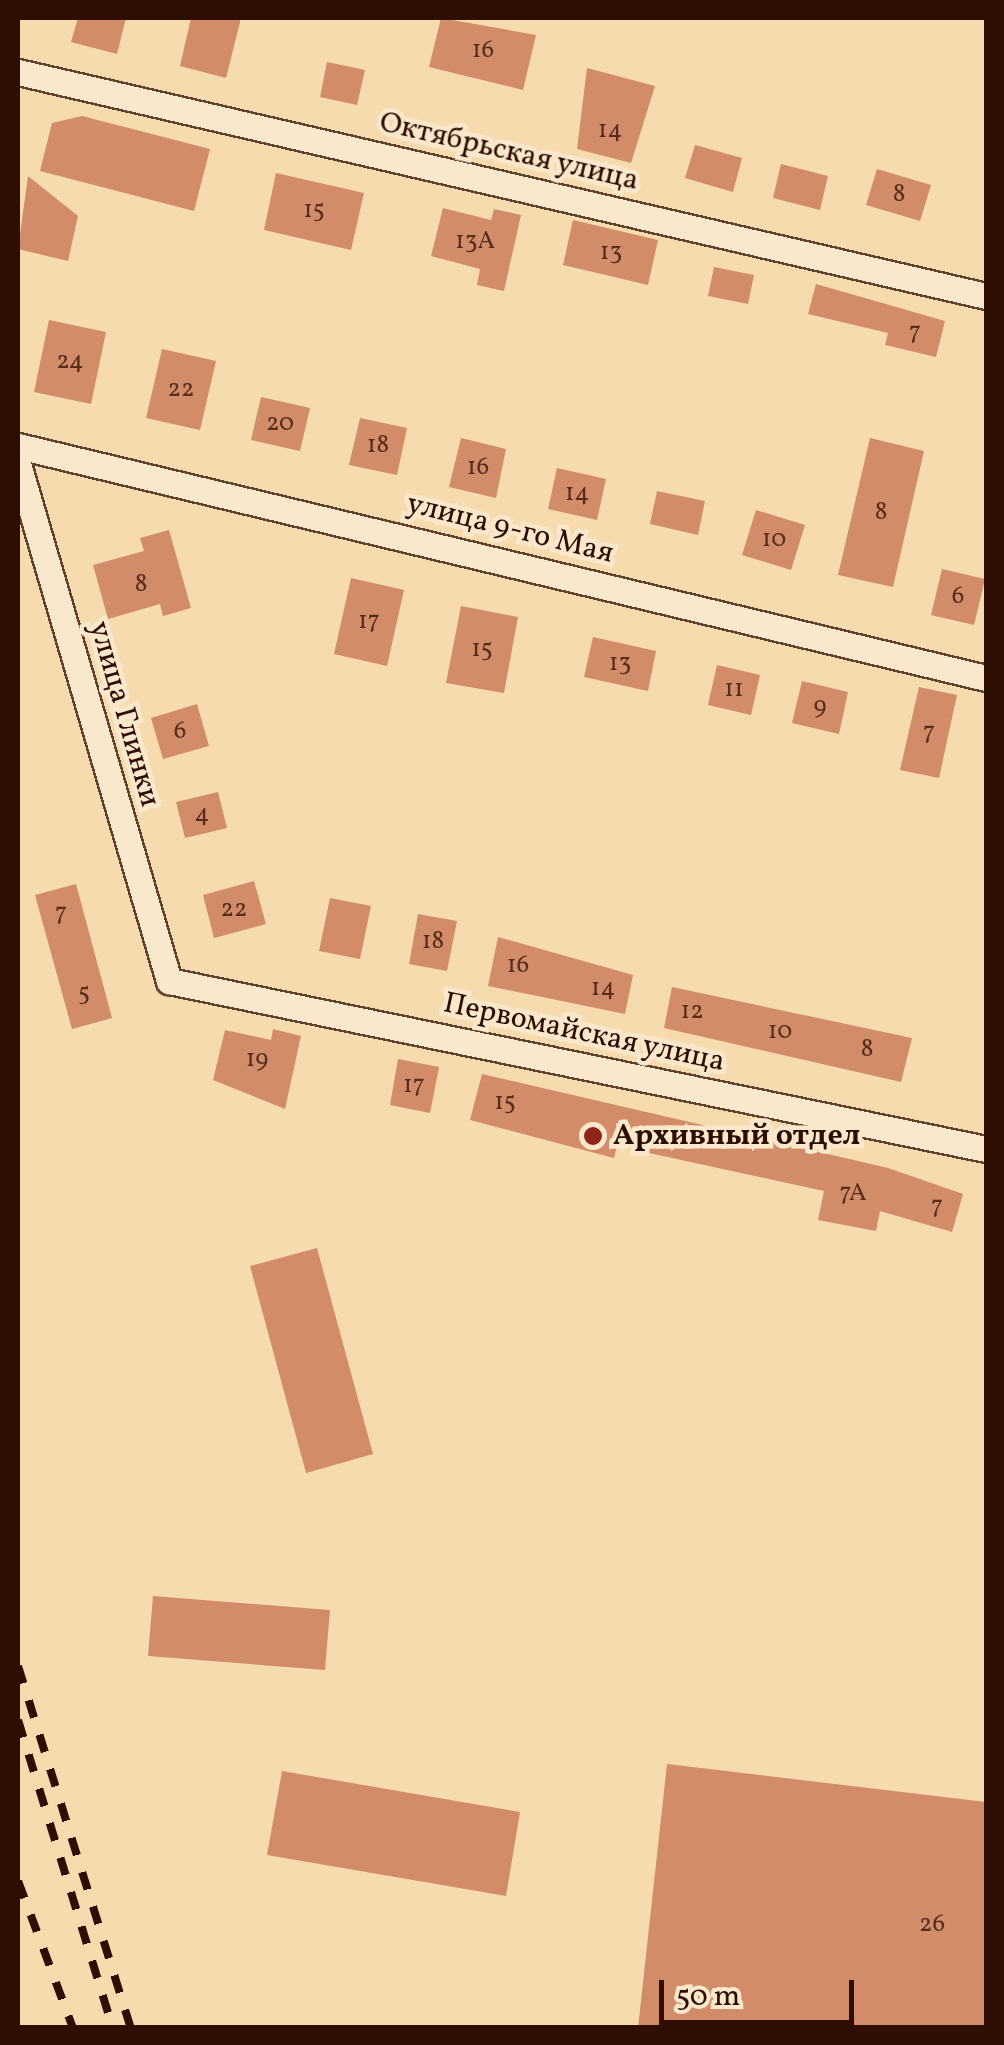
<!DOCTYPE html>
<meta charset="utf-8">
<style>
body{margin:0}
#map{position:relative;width:1004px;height:2045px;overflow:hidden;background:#f6dbaf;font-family:Vollkorn,serif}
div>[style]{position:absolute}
.building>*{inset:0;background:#d38c6a}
.roads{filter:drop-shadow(2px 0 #60412e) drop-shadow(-2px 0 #60412e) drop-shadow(0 2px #60412e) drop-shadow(0 -2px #60412e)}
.minor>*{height:25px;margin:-12.5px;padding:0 12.5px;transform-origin:12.5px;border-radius:12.5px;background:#f9e8cb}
.rail>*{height:8px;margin-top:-4px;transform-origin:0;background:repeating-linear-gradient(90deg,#2e0e03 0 18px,transparent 0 36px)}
.dots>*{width:28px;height:28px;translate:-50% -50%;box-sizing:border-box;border:5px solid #f9e8cb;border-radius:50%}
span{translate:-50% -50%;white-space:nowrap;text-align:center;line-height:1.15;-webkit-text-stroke:9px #f9e8cb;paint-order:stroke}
.number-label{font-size:25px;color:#572e1d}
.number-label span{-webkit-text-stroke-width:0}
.street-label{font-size:30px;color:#2e0e03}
.poi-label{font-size:30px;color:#2e0e03;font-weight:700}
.left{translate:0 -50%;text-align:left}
.frame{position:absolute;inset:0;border:20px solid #2e0e03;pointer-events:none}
.scale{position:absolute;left:659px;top:1980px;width:195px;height:45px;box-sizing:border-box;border:5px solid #2e0e03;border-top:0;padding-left:12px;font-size:30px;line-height:35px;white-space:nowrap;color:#2e0e03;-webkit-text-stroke:8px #f9e8cb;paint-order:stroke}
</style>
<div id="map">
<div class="building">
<div style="clip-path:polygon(78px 18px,126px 18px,117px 54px,71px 42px)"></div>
<div style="clip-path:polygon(191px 18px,241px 18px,226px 78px,180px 66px)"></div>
<div style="clip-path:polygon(441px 18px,536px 35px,523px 90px,429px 67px)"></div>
<div style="clip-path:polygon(327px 62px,365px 70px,357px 105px,320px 97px)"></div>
<div style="clip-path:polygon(587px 68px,655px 86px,631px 163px,577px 149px)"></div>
<div style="clip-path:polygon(82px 116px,210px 149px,194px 211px,40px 171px,52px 123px)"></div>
<div style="clip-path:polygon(695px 145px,742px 158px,733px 192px,685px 178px)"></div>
<div style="clip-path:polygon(781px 164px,828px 176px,820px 210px,773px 198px)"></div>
<div style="clip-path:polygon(877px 169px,931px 185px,920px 221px,866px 205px)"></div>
<div style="clip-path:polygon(276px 173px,364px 193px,351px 250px,264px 230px)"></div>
<div style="clip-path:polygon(28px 176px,78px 216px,68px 261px,18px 249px)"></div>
<div style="clip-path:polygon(443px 208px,491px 220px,494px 209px,521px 215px,504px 291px,477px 285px,480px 269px,431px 256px)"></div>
<div style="clip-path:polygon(573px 220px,658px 240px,648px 285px,563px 265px)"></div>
<div style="clip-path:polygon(714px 267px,754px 275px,748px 304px,708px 296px)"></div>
<div style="clip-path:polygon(816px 284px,945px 321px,936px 357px,885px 345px,888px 333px,808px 314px)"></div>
<div style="clip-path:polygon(49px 320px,106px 332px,91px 404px,34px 392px)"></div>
<div style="clip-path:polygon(162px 349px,216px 361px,200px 430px,146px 418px)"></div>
<div style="clip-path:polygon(261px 397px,310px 408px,300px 451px,251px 440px)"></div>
<div style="clip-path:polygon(360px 418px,407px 428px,397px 475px,349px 465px)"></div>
<div style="clip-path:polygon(461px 438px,506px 449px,496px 498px,449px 487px)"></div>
<div style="clip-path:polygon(870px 438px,924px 451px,893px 587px,838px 575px)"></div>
<div style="clip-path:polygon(557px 468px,606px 479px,597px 520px,548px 509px)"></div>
<div style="clip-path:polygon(657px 491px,705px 501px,698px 535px,650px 524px)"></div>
<div style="clip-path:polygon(756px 510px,805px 525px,791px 570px,742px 555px)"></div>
<div style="clip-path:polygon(169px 530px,191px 608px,163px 616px,160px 604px,108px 619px,93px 565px,144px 551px,140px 538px)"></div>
<div style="clip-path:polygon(942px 569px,985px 579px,974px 625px,931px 615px)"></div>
<div style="clip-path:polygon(351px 578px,404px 590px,387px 666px,334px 654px)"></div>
<div style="clip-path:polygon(461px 606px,518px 617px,504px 693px,446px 683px)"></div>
<div style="clip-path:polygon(593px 637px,656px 651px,648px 691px,584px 677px)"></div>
<div style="clip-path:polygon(717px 665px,760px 675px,751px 715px,708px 705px)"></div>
<div style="clip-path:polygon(802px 681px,848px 692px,839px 734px,792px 723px)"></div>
<div style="clip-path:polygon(919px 687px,957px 695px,939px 778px,900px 770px)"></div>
<div style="clip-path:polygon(197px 704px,209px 746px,163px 759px,151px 718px)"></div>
<div style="clip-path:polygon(218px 792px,227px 828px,185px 838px,176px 802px)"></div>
<div style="clip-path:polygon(254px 881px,266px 924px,214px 938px,203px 895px)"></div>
<div style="clip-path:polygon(76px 884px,112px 1018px,72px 1029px,35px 895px)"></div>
<div style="clip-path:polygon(330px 898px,371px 906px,360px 959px,319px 951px)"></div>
<div style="clip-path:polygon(418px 914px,457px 921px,447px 971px,409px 964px)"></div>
<div style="clip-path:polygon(498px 937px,633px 975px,625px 1014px,488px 986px)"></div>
<div style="clip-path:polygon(672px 987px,912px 1038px,901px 1082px,664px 1028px)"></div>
<div style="clip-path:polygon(273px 1029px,301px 1036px,285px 1109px,213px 1080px,225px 1030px,271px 1040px)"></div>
<div style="clip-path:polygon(398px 1059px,439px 1067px,430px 1113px,390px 1105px)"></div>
<div style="clip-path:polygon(482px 1074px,888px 1168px,963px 1194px,952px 1232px,880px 1211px,876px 1231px,818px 1220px,824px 1191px,617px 1146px,614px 1158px,470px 1120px)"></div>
<div style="clip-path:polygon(317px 1248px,373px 1454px,306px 1473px,250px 1266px)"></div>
<div style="clip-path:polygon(153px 1596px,330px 1610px,325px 1670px,148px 1656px)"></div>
<div style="clip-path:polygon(667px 1764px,986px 1802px,986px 2028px,638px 2028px)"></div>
<div style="clip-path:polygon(282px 1771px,520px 1812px,506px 1896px,267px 1855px)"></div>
</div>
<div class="roads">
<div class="minor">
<div style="left:18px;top:72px;width:994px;rotate:13.03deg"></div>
<div style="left:18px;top:446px;width:995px;rotate:13.48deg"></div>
<div style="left:18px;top:464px;width:539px;rotate:73.72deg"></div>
<div style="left:169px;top:981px;width:834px;rotate:11.62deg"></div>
</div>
</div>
<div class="rail">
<div style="left:18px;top:1666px;width:379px;rotate:72.7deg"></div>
<div style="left:18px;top:1720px;width:322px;rotate:72.9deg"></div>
<div style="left:18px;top:1881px;width:157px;rotate:69.5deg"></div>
</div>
<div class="dots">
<div style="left:593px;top:1136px;background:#8f2418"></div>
</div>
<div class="number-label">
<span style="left:483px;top:51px">16</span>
<span style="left:610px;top:131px">14</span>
<span style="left:899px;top:195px">8</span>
<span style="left:314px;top:211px">15</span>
<span style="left:475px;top:242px">13А</span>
<span style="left:611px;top:253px">13</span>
<span style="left:915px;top:333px">7</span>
<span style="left:70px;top:362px">24</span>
<span style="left:181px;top:390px">22</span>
<span style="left:280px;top:424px">20</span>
<span style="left:378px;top:446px">18</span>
<span style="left:478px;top:468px">16</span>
<span style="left:577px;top:494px">14</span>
<span style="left:881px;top:513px">8</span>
<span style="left:774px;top:540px">10</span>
<span style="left:141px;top:585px">8</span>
<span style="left:958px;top:597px">6</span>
<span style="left:369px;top:622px">17</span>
<span style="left:482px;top:650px">15</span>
<span style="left:620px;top:664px">13</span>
<span style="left:734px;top:690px">11</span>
<span style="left:820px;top:707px">9</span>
<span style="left:180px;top:732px">6</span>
<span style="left:929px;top:733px">7</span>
<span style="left:202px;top:815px">4</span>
<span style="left:234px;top:910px">22</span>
<span style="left:61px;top:914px">7</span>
<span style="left:433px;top:942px">18</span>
<span style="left:518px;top:966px">16</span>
<span style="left:603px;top:989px">14</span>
<span style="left:84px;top:994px">5</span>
<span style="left:692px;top:1012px">12</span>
<span style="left:780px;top:1032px">10</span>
<span style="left:867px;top:1050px">8</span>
<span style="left:257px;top:1060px">19</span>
<span style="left:414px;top:1086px">17</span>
<span style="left:505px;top:1103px">15</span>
<span style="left:853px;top:1194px">7А</span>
<span style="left:937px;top:1207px">7</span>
<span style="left:932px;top:1925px">26</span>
</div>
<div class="street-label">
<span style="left:509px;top:152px;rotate:13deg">Октябрьская улица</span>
<span style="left:510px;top:529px;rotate:14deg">улица 9-го Мая</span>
<span style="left:124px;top:714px;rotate:74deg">улица Глинки</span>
<span style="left:584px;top:1033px;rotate:12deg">Первомайская улица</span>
</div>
<div class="poi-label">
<span class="left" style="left:613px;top:1136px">Архивный отдел</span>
</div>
<div class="frame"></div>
<div class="scale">50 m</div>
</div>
